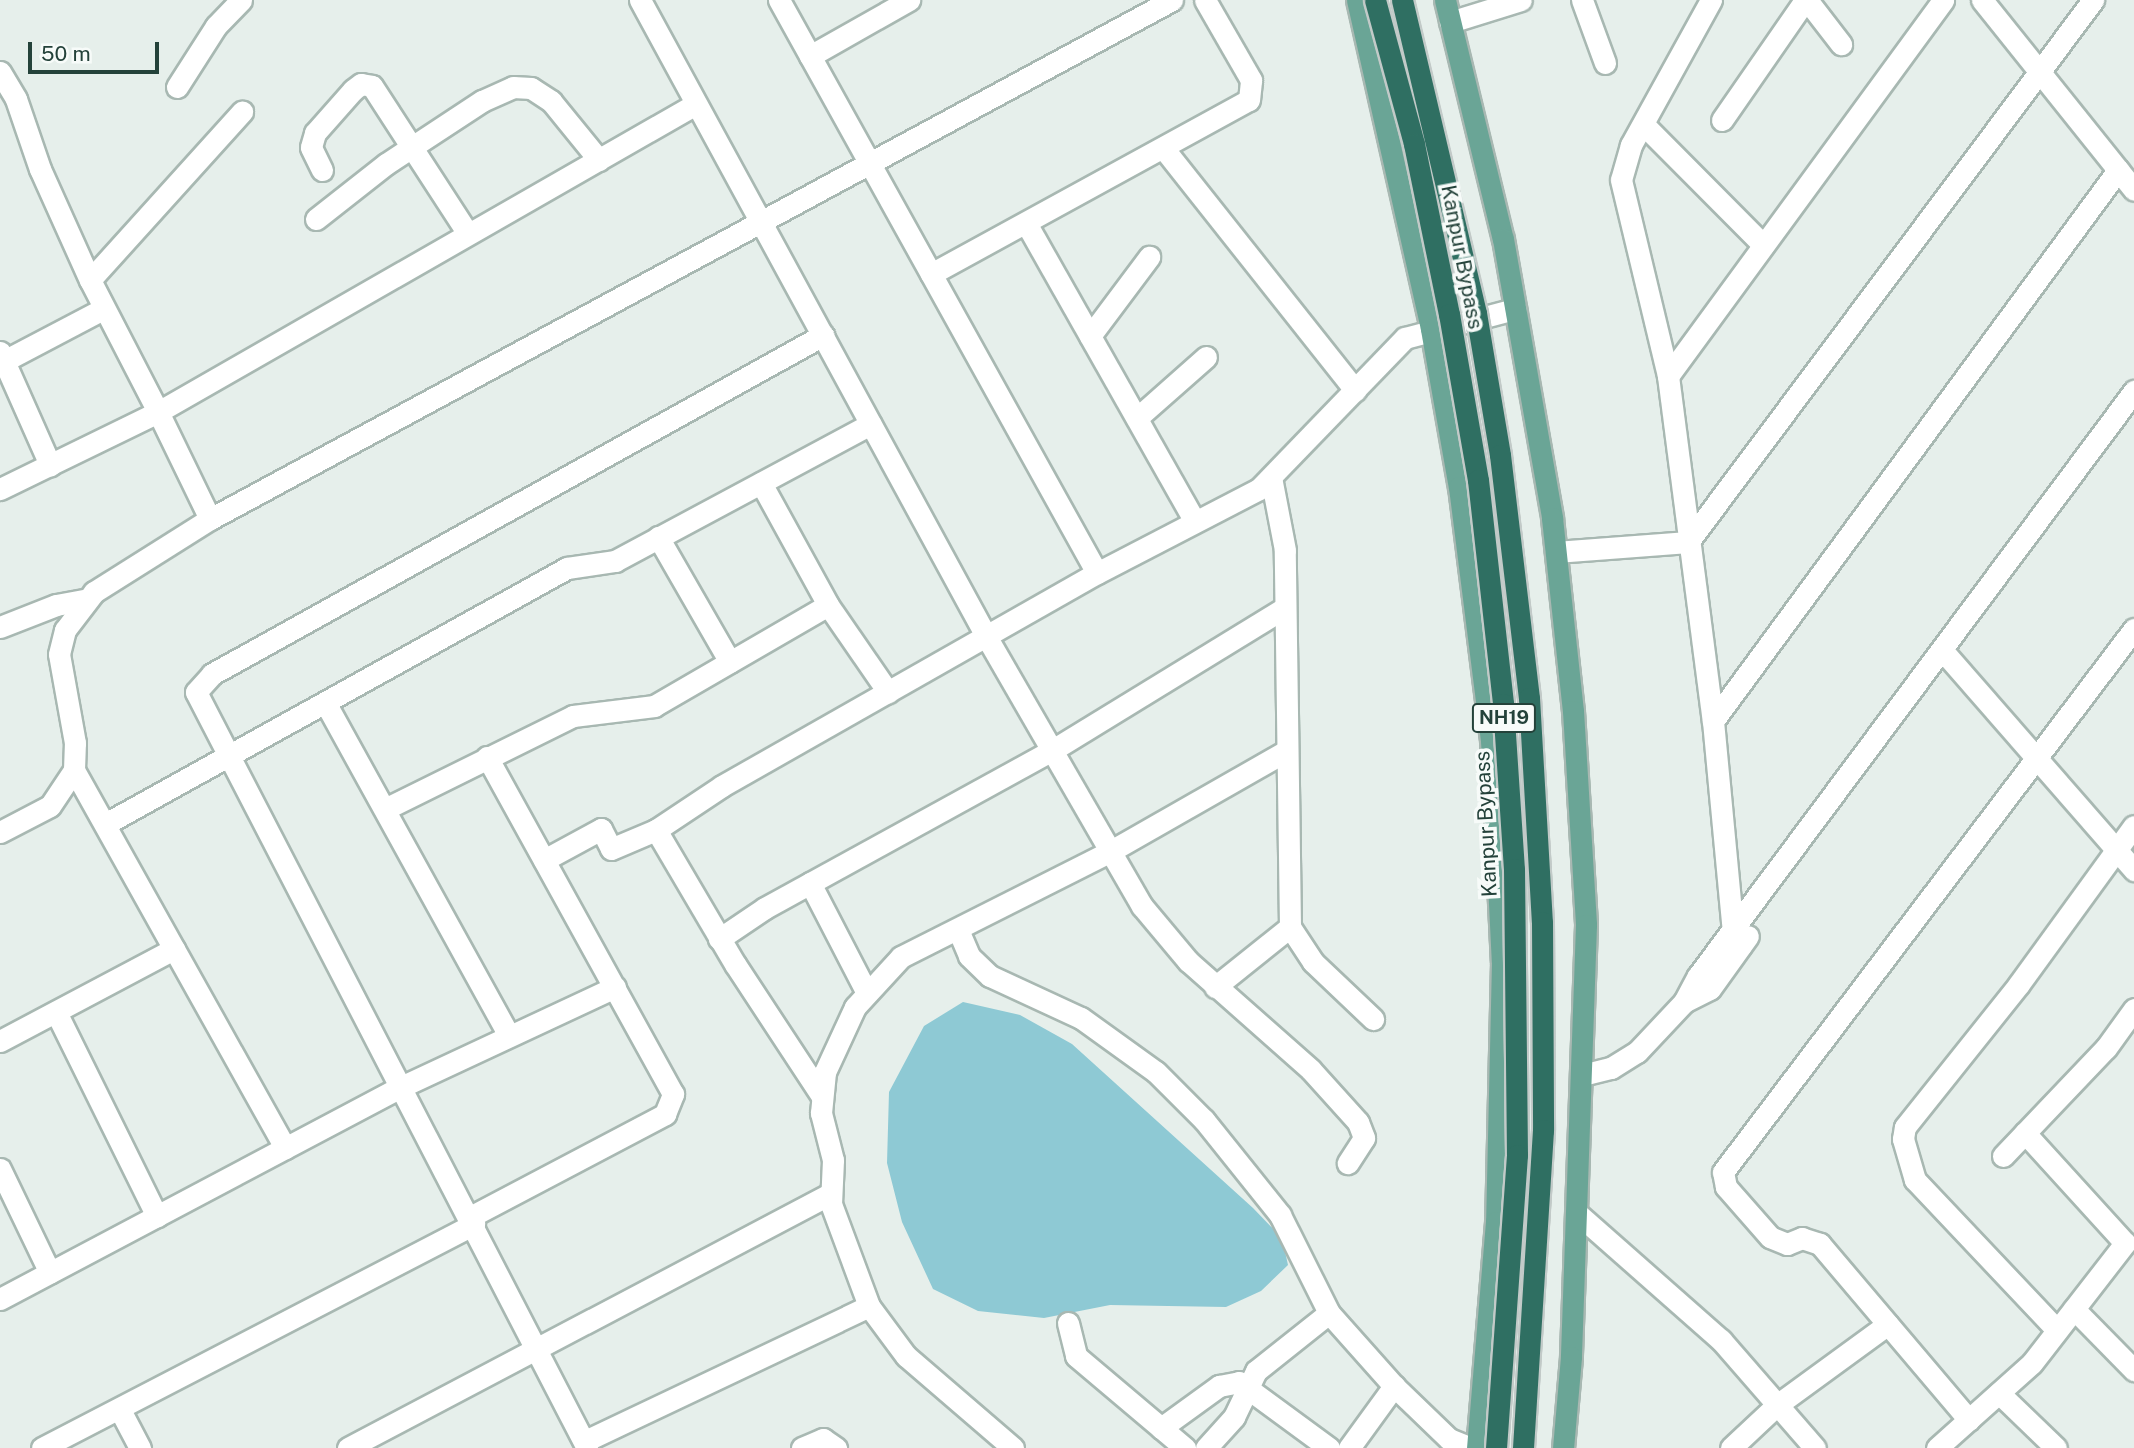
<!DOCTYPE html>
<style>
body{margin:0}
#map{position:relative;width:2134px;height:1448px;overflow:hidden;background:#e6efeb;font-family:"Public Sans",sans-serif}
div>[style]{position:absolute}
.water>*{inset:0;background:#8ec9d4}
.roads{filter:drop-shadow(2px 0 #a8b8b2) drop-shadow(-2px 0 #a8b8b2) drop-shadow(0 2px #a8b8b2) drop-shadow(0 -2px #a8b8b2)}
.minor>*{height:21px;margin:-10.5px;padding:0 10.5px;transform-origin:10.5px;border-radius:10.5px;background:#fff}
.major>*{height:21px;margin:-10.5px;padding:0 10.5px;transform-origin:10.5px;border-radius:10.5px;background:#6aa596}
.bridges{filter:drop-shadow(2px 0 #c2cac8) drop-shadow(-2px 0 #c2cac8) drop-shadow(0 2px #c2cac8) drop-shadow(0 -2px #c2cac8)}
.highway-bridge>*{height:21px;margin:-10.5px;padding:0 10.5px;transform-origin:10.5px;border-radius:10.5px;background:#2f6f62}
span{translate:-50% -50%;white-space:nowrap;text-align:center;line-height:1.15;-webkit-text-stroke:7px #f7fbf9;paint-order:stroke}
.shield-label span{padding:2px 5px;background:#f7fbf9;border:2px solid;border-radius:5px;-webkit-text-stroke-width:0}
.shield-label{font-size:19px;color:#24423a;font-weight:700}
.street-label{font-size:21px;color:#24423a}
.scale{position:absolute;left:28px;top:42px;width:131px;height:32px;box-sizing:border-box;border:4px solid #24423a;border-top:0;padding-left:9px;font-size:21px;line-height:24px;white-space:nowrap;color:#24423a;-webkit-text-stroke:5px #f7fbf9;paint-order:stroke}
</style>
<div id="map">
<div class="water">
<div style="clip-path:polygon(963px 1002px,1020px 1015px,1072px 1044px,1253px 1208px,1282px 1238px,1288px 1265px,1261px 1291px,1226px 1307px,1110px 1305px,1044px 1318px,978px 1311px,933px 1289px,902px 1222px,887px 1163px,889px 1092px,924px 1026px)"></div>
</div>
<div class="roads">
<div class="minor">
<div style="left:640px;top:0;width:724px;rotate:61.45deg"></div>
<div style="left:986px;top:636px;width:312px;rotate:60deg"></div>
<div style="left:1142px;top:906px;width:72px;rotate:50.1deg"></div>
<div style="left:1188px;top:961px;width:164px;rotate:41.5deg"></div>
<div style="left:1311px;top:1070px;width:70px;rotate:47.9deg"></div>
<div style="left:1358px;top:1122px;width:17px;rotate:69deg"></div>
<div style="left:1364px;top:1138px;width:30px;rotate:123deg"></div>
<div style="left:779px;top:0;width:655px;rotate:60.97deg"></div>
<div style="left:1582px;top:0;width:67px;rotate:69.9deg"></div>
<div style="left:1711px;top:0;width:166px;rotate:118.9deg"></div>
<div style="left:1631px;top:145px;width:36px;rotate:106deg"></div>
<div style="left:1621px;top:180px;width:202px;rotate:76.5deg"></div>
<div style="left:1668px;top:376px;width:348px;rotate:82.6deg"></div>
<div style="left:1713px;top:721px;width:214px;rotate:84.6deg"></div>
<div style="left:1733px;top:934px;width:14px;rotate:56deg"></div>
<div style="left:1807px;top:0;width:56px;rotate:52.3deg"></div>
<div style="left:1982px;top:0;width:243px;rotate:51.3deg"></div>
<div style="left:1450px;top:22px;width:74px;rotate:-17.2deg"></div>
<div style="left:810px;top:56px;width:114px;rotate:-29.5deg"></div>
<div style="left:0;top:72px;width:31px;rotate:59deg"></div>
<div style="left:16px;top:99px;width:74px;rotate:71.1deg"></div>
<div style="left:40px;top:169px;width:122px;rotate:65.8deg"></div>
<div style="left:90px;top:280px;width:148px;rotate:62.7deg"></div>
<div style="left:158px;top:412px;width:176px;rotate:154deg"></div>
<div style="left:177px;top:87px;width:72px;rotate:-57.4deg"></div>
<div style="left:216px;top:26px;width:36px;rotate:-46deg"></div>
<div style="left:1722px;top:120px;width:146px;rotate:-55.3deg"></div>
<div style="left:1645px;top:126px;width:168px;rotate:45.2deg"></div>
<div style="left:1164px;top:149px;width:308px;rotate:51.6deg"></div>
<div style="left:322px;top:170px;width:25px;rotate:-116deg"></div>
<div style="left:311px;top:147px;width:15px;rotate:-74deg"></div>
<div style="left:315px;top:133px;width:57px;rotate:-48.5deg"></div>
<div style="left:353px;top:90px;width:10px;rotate:-37deg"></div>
<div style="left:361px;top:84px;width:11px;rotate:10deg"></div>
<div style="left:372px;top:86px;width:176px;rotate:57deg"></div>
<div style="left:316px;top:219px;width:89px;rotate:-38.2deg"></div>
<div style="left:386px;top:164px;width:115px;rotate:-33.3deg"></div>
<div style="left:482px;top:101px;width:34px;rotate:-24deg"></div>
<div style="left:513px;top:87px;width:18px;rotate:3deg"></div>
<div style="left:531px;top:88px;width:24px;rotate:33deg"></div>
<div style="left:551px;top:101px;width:76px;rotate:50.9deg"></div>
<div style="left:1026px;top:223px;width:343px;rotate:60.5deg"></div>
<div style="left:931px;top:274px;width:362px;rotate:-28.7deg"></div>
<div style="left:1249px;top:100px;width:20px;rotate:-84deg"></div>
<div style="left:1251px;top:80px;width:92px;rotate:-119.9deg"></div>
<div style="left:90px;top:280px;width:227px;rotate:-47.9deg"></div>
<div style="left:1090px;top:336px;width:99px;rotate:-53.2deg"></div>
<div style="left:0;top:352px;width:124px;rotate:66.1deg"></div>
<div style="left:4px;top:361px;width:112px;rotate:-27.7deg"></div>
<div style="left:1668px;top:376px;width:466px;rotate:-53.8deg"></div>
<div style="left:1137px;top:418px;width:92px;rotate:-41.5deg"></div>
<div style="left:761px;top:483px;width:139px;rotate:61.2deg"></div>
<div style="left:828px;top:605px;width:106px;rotate:55.4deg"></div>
<div style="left:210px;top:519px;width:119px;rotate:-115.9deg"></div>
<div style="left:158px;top:412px;width:618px;rotate:-29.8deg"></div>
<div style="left:658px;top:537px;width:144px;rotate:60.1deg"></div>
<div style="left:1556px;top:552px;width:132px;rotate:-4.3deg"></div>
<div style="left:1688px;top:542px;width:677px;rotate:-53.23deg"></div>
<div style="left:0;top:627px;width:60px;rotate:-21.4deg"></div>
<div style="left:56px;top:605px;width:29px;rotate:-10deg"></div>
<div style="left:1943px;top:651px;width:291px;rotate:48.9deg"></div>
<div style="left:326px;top:704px;width:379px;rotate:61.1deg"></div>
<div style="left:1713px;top:721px;width:684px;rotate:-53.68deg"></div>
<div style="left:74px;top:770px;width:433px;rotate:60.8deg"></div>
<div style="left:385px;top:809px;width:210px;rotate:-26.3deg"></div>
<div style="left:573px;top:716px;width:82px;rotate:-7deg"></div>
<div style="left:654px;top:706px;width:201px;rotate:-30.1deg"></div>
<div style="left:107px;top:823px;width:526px;rotate:-29deg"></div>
<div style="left:567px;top:568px;width:49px;rotate:-8.3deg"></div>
<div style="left:615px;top:561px;width:290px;rotate:-28.2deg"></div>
<div style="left:656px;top:830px;width:156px;rotate:59.5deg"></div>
<div style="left:735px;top:964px;width:157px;rotate:56.7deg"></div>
<div style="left:0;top:832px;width:56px;rotate:-27.5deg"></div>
<div style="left:50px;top:806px;width:43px;rotate:-56.3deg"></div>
<div style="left:74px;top:770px;width:27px;rotate:-88deg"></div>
<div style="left:75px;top:743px;width:90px;rotate:-100.2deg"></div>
<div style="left:59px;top:654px;width:25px;rotate:-76deg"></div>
<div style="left:65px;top:630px;width:48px;rotate:-52.7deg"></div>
<div style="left:94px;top:592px;width:137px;rotate:-32.2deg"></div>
<div style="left:210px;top:519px;width:1093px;rotate:-28.35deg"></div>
<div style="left:544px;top:860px;width:65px;rotate:-28.5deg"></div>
<div style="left:601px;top:829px;width:22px;rotate:63deg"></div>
<div style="left:611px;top:849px;width:49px;rotate:-22.9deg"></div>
<div style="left:656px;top:830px;width:79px;rotate:-33.7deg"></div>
<div style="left:722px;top:786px;width:431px;rotate:-29.6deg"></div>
<div style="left:1097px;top:573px;width:182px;rotate:-27.4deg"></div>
<div style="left:1259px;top:489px;width:210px;rotate:-46deg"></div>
<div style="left:1405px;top:338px;width:114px;rotate:-14.8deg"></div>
<div style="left:810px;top:883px;width:122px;rotate:62.6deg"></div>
<div style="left:1290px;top:927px;width:42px;rotate:56.7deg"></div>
<div style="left:1313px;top:962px;width:83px;rotate:43.5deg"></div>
<div style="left:959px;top:932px;width:26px;rotate:67deg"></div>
<div style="left:969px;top:956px;width:29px;rotate:44deg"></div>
<div style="left:990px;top:976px;width:100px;rotate:24.8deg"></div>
<div style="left:1081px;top:1018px;width:92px;rotate:35.8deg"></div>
<div style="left:1156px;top:1072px;width:68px;rotate:45deg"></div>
<div style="left:1204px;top:1120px;width:122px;rotate:51.3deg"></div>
<div style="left:1280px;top:1215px;width:110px;rotate:63.4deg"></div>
<div style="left:719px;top:939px;width:55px;rotate:-34deg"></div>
<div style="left:765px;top:908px;width:326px;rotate:-28.8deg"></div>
<div style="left:1051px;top:751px;width:272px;rotate:-31.5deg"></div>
<div style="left:1215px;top:987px;width:96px;rotate:-38.7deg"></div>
<div style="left:1290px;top:927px;width:377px;rotate:-90.8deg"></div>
<div style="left:1285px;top:550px;width:74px;rotate:-100.9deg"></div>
<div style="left:1684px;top:1002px;width:29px;rotate:-27deg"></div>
<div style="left:1710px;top:989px;width:65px;rotate:-54.4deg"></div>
<div style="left:56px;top:1012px;width:228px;rotate:63.7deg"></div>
<div style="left:0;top:1041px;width:197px;rotate:-27.9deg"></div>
<div style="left:1582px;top:1075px;width:30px;rotate:-14deg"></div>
<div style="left:1611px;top:1068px;width:31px;rotate:-32deg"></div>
<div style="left:1637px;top:1052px;width:69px;rotate:-46.8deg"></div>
<div style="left:1684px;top:1002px;width:30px;rotate:-62deg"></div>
<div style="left:1698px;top:976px;width:730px;rotate:-53.3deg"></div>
<div style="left:2003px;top:1156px;width:149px;rotate:-46.4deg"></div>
<div style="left:2106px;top:1048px;width:48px;rotate:-54.3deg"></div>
<div style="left:0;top:1169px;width:115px;rotate:64.3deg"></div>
<div style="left:1578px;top:1214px;width:191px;rotate:41.4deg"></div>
<div style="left:1721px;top:1340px;width:143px;rotate:49deg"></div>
<div style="left:470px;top:1217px;width:221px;rotate:-27.8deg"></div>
<div style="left:665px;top:1114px;width:22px;rotate:-68deg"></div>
<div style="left:673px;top:1094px;width:385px;rotate:-118.9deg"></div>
<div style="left:0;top:1299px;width:456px;rotate:-27.9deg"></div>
<div style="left:403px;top:1086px;width:234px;rotate:-25deg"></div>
<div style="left:2074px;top:1309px;width:86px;rotate:45.5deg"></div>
<div style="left:1068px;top:1323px;width:34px;rotate:76deg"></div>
<div style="left:1076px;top:1356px;width:143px;rotate:40.2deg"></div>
<div style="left:2057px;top:1330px;width:207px;rotate:-133.4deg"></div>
<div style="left:1915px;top:1180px;width:43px;rotate:-106.3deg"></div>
<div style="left:1903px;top:1139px;width:12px;rotate:-81deg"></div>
<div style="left:1905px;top:1127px;width:183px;rotate:-51.4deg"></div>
<div style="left:2019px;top:984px;width:195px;rotate:-54deg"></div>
<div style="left:1999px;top:1393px;width:79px;rotate:44deg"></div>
<div style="left:120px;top:1410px;width:43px;rotate:62.2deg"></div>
<div style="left:1969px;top:1420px;width:231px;rotate:-130.3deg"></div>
<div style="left:1820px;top:1244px;width:19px;rotate:-162deg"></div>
<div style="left:1802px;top:1238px;width:16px;rotate:158deg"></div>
<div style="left:1787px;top:1244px;width:18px;rotate:-158deg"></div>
<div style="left:1770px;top:1237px;width:67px;rotate:-131.3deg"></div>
<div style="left:1726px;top:1187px;width:15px;rotate:-101deg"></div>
<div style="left:1723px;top:1172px;width:681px;rotate:-52.88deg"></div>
<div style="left:1161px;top:1428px;width:72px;rotate:-35.9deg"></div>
<div style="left:1219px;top:1386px;width:20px;rotate:-11deg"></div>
<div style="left:1239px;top:1382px;width:112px;rotate:36.3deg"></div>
<div style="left:585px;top:1441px;width:314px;rotate:-25.4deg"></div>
<div style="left:42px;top:1448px;width:487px;rotate:-27.4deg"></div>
<div style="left:348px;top:1448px;width:545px;rotate:-27.79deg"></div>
<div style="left:587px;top:1448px;width:851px;rotate:-117.35deg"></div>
<div style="left:196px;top:692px;width:24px;rotate:-48deg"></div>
<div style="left:212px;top:674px;width:699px;rotate:-29.02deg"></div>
<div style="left:802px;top:1448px;width:23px;rotate:-23deg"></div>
<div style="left:823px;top:1439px;width:16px;rotate:35deg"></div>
<div style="left:1013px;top:1448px;width:141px;rotate:-139.3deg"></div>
<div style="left:906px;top:1356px;width:62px;rotate:-126.5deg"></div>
<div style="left:869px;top:1306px;width:109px;rotate:-110.4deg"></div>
<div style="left:831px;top:1204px;width:44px;rotate:-87.4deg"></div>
<div style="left:833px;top:1160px;width:49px;rotate:-104.3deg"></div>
<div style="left:821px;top:1113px;width:41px;rotate:-84.4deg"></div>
<div style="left:825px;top:1072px;width:72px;rotate:-65.2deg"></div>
<div style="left:855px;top:1007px;width:68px;rotate:-47.4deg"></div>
<div style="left:901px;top:957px;width:235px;rotate:-26.8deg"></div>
<div style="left:1111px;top:851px;width:202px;rotate:-29.7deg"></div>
<div style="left:1206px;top:1448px;width:42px;rotate:-47.9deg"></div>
<div style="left:1234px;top:1417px;width:51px;rotate:-64.4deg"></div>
<div style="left:1256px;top:1371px;width:93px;rotate:-38.5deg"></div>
<div style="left:1329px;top:1313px;width:98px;rotate:48.3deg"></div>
<div style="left:1349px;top:1448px;width:77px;rotate:-54deg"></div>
<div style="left:1394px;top:1386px;width:76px;rotate:43.9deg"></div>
<div style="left:1449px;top:1439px;width:24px;rotate:22deg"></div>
<div style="left:1731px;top:1448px;width:63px;rotate:-43.1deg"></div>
<div style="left:1777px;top:1405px;width:137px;rotate:-36.1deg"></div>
<div style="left:1937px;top:1448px;width:127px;rotate:-41.8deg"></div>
<div style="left:2032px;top:1363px;width:152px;rotate:-52.2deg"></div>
<div style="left:2125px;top:1243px;width:149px;rotate:-132.3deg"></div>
</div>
<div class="major">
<div style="left:1357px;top:0;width:337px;rotate:77.3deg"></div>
<div style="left:1431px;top:329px;width:160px;rotate:80deg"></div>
<div style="left:1459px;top:487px;width:255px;rotate:82.8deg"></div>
<div style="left:1491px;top:740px;width:222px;rotate:87.2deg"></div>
<div style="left:1502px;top:962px;width:260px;rotate:91.3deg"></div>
<div style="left:1496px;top:1222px;width:227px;rotate:94.8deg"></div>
<div style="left:1445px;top:0;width:246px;rotate:76.4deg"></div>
<div style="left:1503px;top:239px;width:283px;rotate:80deg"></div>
<div style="left:1552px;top:518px;width:194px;rotate:83.8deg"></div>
<div style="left:1573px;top:711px;width:214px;rotate:86.5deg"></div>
<div style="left:1586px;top:925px;width:432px;rotate:92deg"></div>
<div style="left:1571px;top:1357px;width:91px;rotate:95deg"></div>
</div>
</div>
<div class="bridges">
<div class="highway-bridge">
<div style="left:1375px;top:0;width:149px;rotate:74.8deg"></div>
<div style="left:1414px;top:144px;width:174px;rotate:78.4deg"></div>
<div style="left:1449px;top:314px;width:169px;rotate:80.1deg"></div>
<div style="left:1478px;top:480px;width:225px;rotate:83.6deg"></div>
<div style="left:1503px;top:704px;width:165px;rotate:86.2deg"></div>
<div style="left:1514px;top:869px;width:286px;rotate:89.4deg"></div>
<div style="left:1517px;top:1155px;width:294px;rotate:94.1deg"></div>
<div style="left:1402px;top:0;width:322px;rotate:76.7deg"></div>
<div style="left:1476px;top:313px;width:144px;rotate:80.4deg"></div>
<div style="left:1500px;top:455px;width:245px;rotate:83.2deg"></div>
<div style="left:1529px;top:698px;width:224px;rotate:86.7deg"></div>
<div style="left:1542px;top:922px;width:208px;rotate:89.7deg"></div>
<div style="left:1543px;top:1130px;width:319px;rotate:93.6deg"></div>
</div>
</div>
<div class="shield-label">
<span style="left:1504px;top:718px">NH19</span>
</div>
<div class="street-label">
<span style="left:1462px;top:257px;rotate:79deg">Kanpur Bypass</span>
<span style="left:1486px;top:824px;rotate:-93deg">Kanpur Bypass</span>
</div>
<div class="scale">50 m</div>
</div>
